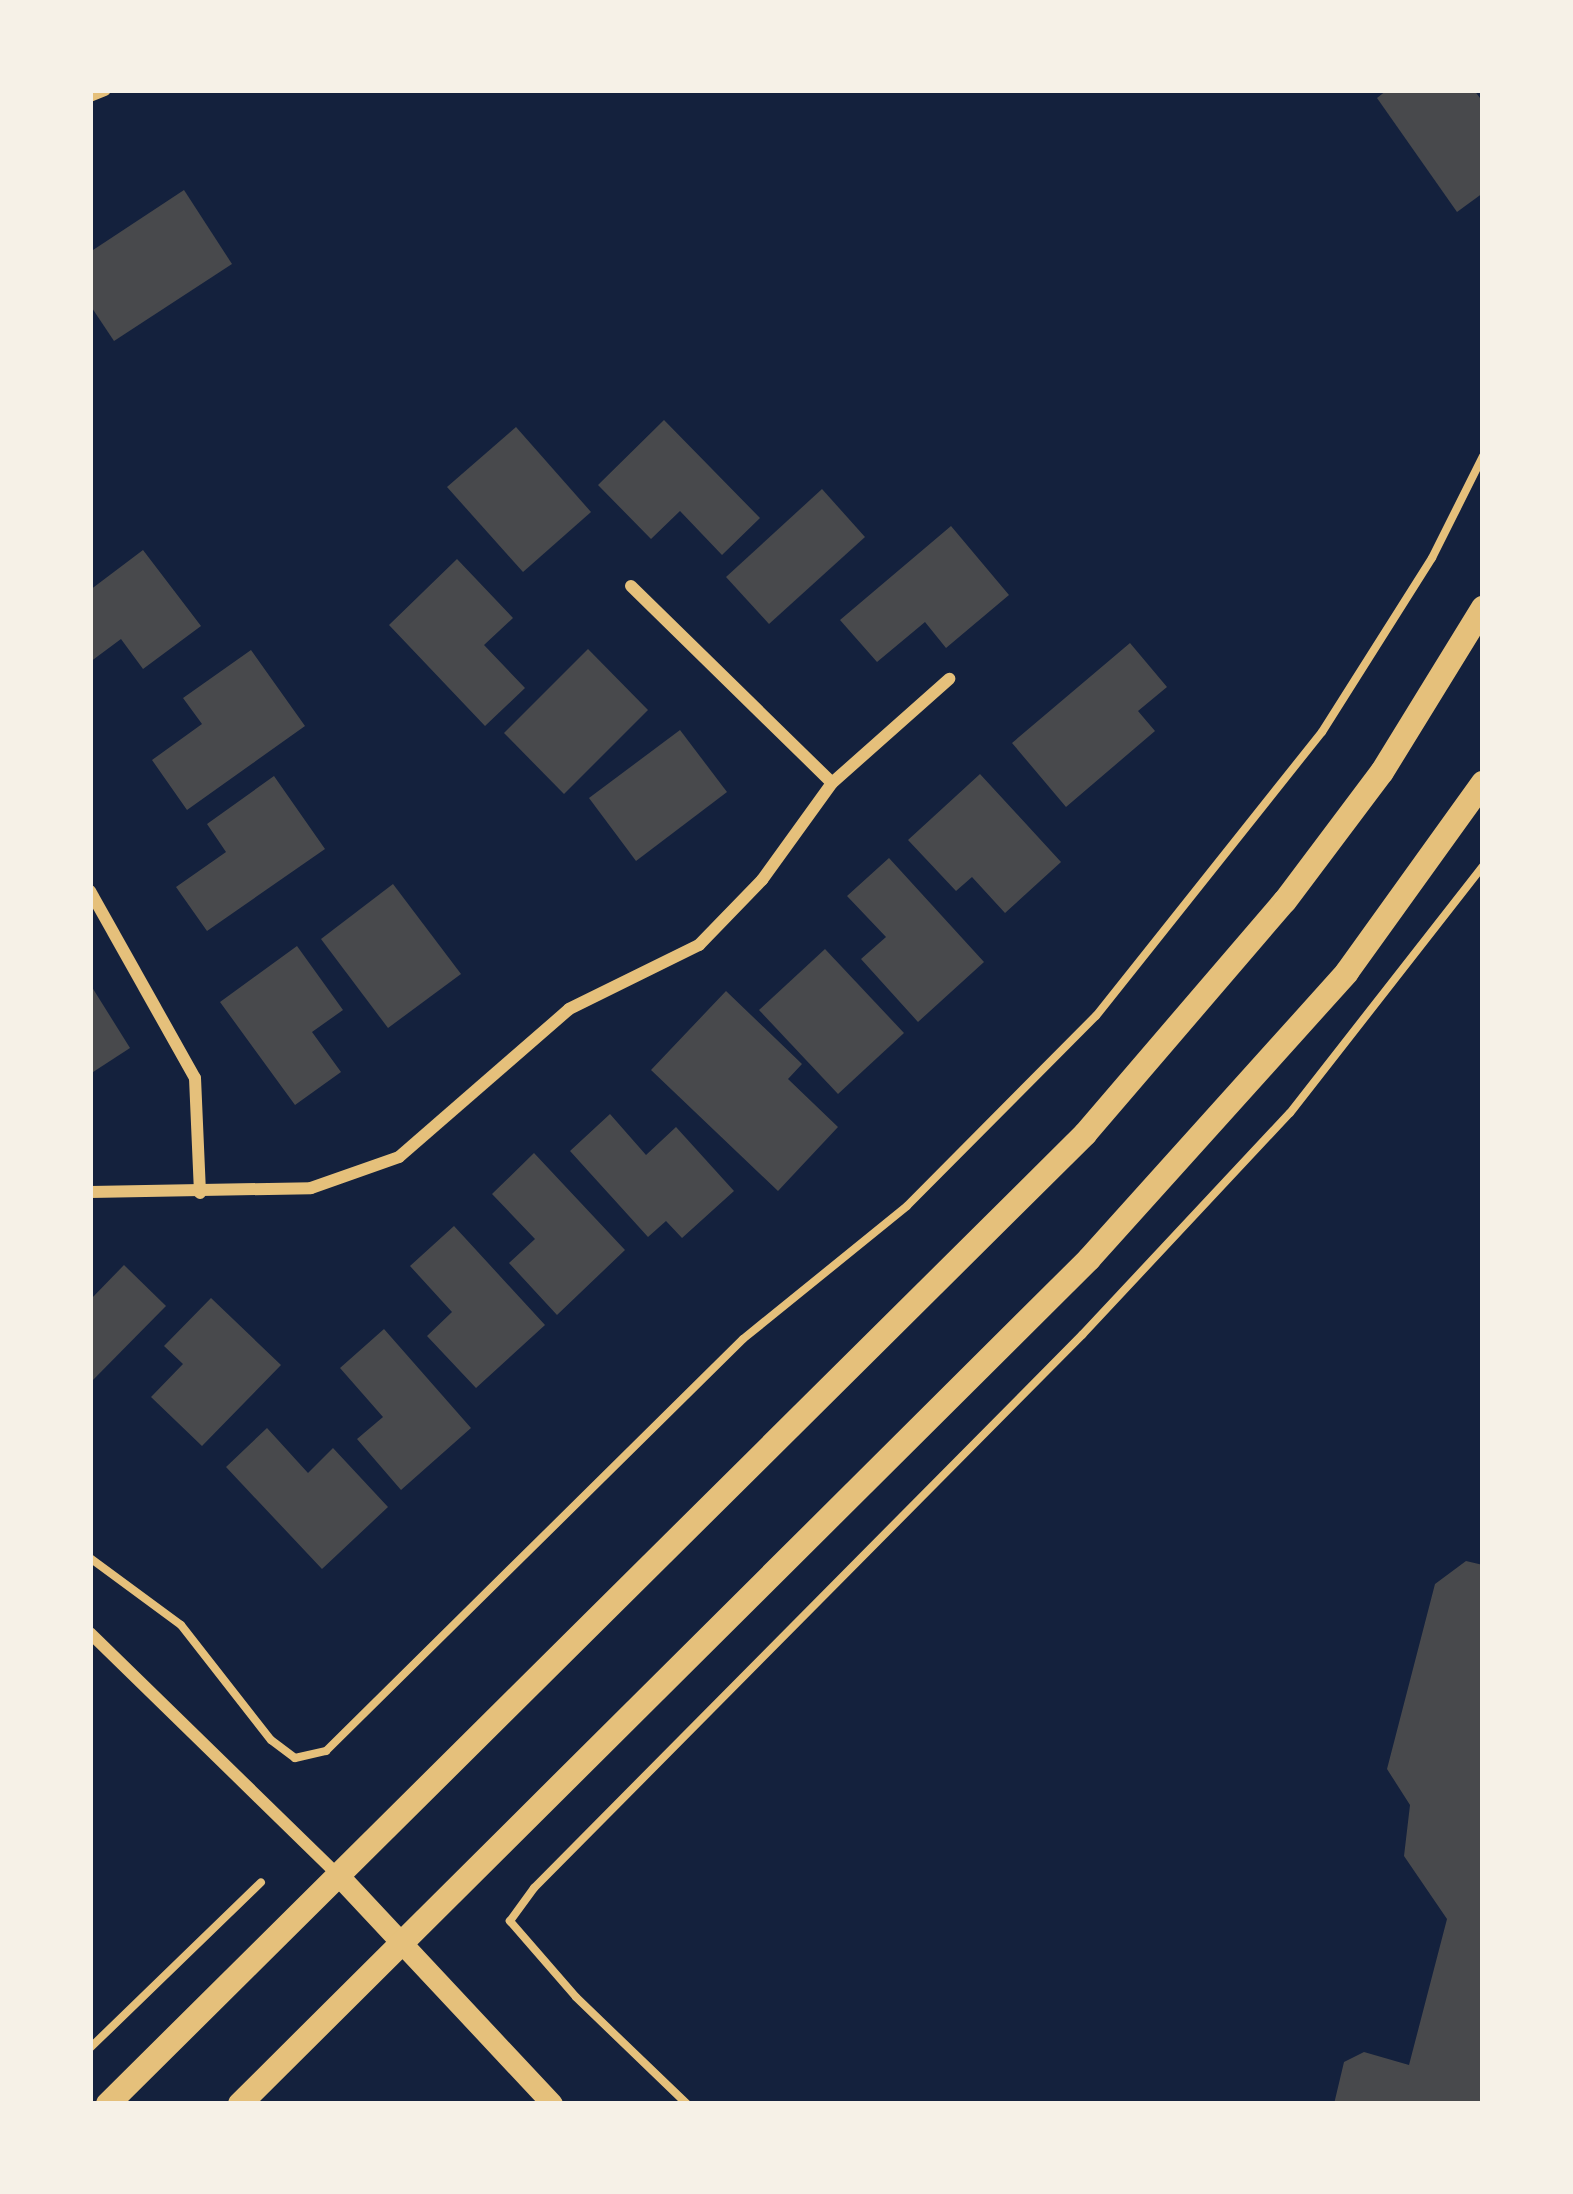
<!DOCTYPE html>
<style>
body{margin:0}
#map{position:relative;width:1573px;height:2194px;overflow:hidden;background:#14213d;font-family:"Sofia Sans Condensed",sans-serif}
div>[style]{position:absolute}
.building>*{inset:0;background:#48494c}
.path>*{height:8px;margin:-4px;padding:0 4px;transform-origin:4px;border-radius:4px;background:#e5c07b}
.minor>*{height:12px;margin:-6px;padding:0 6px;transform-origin:6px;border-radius:6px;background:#e5c07b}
.tertiary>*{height:21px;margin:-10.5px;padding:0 10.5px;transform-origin:10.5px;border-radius:10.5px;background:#e5c07b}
.secondary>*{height:24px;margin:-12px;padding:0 12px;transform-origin:12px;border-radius:12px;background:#e5c07b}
span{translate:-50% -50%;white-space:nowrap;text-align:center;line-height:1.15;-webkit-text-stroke:10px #f6f1e7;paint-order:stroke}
.frame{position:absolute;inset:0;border:93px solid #f6f1e7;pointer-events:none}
</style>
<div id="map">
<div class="building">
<div style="clip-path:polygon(1387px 90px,1474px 90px,1483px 102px,1483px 193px,1457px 212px,1377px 98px)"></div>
<div style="clip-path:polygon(184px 190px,232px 264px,114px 341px,90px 305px,90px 252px)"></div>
<div style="clip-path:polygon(664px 420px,760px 518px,722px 555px,680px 511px,651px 539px,598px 485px)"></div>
<div style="clip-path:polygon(516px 427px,591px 512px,523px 572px,447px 487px)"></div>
<div style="clip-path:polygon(822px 489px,865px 537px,769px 624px,726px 577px)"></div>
<div style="clip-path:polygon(951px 526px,1009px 595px,946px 648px,925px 622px,877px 662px,840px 620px)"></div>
<div style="clip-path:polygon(143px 550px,201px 626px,143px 669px,121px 639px,90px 662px,90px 590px)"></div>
<div style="clip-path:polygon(457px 559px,513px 618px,484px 645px,525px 688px,485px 726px,389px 625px)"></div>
<div style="clip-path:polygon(1130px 643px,1167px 687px,1138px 711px,1155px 731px,1066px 807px,1012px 743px)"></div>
<div style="clip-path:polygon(588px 649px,648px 710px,564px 794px,504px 733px)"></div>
<div style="clip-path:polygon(251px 650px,305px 726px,187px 810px,152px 760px,202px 724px,183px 698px)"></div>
<div style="clip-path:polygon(680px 730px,727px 792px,636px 861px,589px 798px)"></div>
<div style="clip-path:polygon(980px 774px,1061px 862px,1005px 913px,972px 877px,956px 891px,908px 840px)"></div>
<div style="clip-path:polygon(274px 776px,325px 849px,207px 931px,176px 887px,226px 852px,207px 824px)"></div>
<div style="clip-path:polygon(889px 858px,984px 962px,918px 1022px,861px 959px,886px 937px,847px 896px)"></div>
<div style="clip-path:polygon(393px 884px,461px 974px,388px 1028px,321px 939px)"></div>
<div style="clip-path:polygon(297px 946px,343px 1010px,312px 1032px,341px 1072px,295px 1105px,220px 1002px)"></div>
<div style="clip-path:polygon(825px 949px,904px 1033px,838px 1094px,759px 1010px)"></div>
<div style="clip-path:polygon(90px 984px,130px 1048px,90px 1074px)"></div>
<div style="clip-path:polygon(726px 991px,802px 1064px,788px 1079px,838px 1127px,778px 1191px,651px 1070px)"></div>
<div style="clip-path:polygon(610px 1114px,646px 1155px,676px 1127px,734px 1191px,682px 1238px,666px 1221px,648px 1237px,570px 1151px)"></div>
<div style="clip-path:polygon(534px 1153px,625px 1250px,557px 1315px,509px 1263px,535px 1239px,492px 1194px)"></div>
<div style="clip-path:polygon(454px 1226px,545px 1325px,476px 1388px,427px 1336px,452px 1312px,410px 1266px)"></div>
<div style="clip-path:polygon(124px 1265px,166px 1306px,90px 1383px,90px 1300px)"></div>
<div style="clip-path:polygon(211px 1298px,281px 1365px,202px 1446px,151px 1397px,183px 1364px,164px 1346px)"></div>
<div style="clip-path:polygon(384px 1329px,471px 1428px,401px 1490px,357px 1439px,383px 1417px,340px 1368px)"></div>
<div style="clip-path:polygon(267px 1428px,308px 1473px,333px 1448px,388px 1507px,322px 1569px,226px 1467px)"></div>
<div style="clip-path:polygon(1466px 1561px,1483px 1565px,1483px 2104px,1334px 2104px,1344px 2062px,1364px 2052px,1409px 2065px,1447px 1919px,1404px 1856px,1410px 1805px,1387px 1769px,1435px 1584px)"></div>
</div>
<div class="path">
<div style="left:90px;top:1558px;width:113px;rotate:36.4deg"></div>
<div style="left:181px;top:1625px;width:146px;rotate:52deg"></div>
<div style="left:271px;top:1740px;width:30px;rotate:37deg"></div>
<div style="left:295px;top:1758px;width:32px;rotate:-13deg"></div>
<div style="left:326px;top:1751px;width:586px;rotate:-44.65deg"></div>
<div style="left:743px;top:1339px;width:211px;rotate:-39deg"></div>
<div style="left:907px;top:1206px;width:268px;rotate:-45.2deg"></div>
<div style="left:1096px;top:1016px;width:363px;rotate:-51.5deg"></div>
<div style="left:1322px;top:732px;width:206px;rotate:-57.7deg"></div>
<div style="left:1432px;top:558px;width:114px;rotate:-63.4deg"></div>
<div style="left:90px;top:2048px;width:238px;rotate:-44.1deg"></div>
<div style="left:687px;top:2104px;width:154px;rotate:-136.1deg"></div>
<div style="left:576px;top:1997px;width:101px;rotate:-131deg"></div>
<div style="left:510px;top:1921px;width:41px;rotate:-54deg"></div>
<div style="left:534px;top:1888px;width:779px;rotate:-45.26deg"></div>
<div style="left:1082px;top:1335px;width:304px;rotate:-46.9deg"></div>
<div style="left:1290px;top:1113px;width:313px;rotate:-52deg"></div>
</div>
<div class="minor">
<div style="left:90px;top:96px;width:16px;rotate:-22deg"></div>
<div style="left:631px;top:586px;width:281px;rotate:44.4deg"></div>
<div style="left:90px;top:891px;width:214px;rotate:60.7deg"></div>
<div style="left:195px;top:1078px;width:115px;rotate:87.5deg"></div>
<div style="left:90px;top:1192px;width:221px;rotate:-1deg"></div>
<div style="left:311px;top:1188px;width:93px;rotate:-19.4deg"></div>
<div style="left:399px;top:1157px;width:225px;rotate:-41deg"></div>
<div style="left:569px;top:1009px;width:145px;rotate:-26.2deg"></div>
<div style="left:699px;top:945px;width:91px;rotate:-45.9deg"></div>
<div style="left:762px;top:880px;width:120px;rotate:-54.2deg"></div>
<div style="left:832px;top:783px;width:157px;rotate:-41.6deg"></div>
<div style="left:90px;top:1633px;width:347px;rotate:44.3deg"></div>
</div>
<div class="tertiary">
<div style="left:338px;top:1875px;width:313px;rotate:46.9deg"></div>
</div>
<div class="secondary">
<div style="left:108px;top:2104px;width:1377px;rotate:-44.79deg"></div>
<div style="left:1085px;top:1134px;width:307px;rotate:-49.4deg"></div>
<div style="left:1285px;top:901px;width:161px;rotate:-53.1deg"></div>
<div style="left:1382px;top:772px;width:193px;rotate:-58.4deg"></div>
<div style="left:240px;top:2104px;width:1198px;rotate:-44.86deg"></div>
<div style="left:1089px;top:1259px;width:386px;rotate:-48deg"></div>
<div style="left:1347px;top:972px;width:233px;rotate:-54.3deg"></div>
</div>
<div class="frame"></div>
</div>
